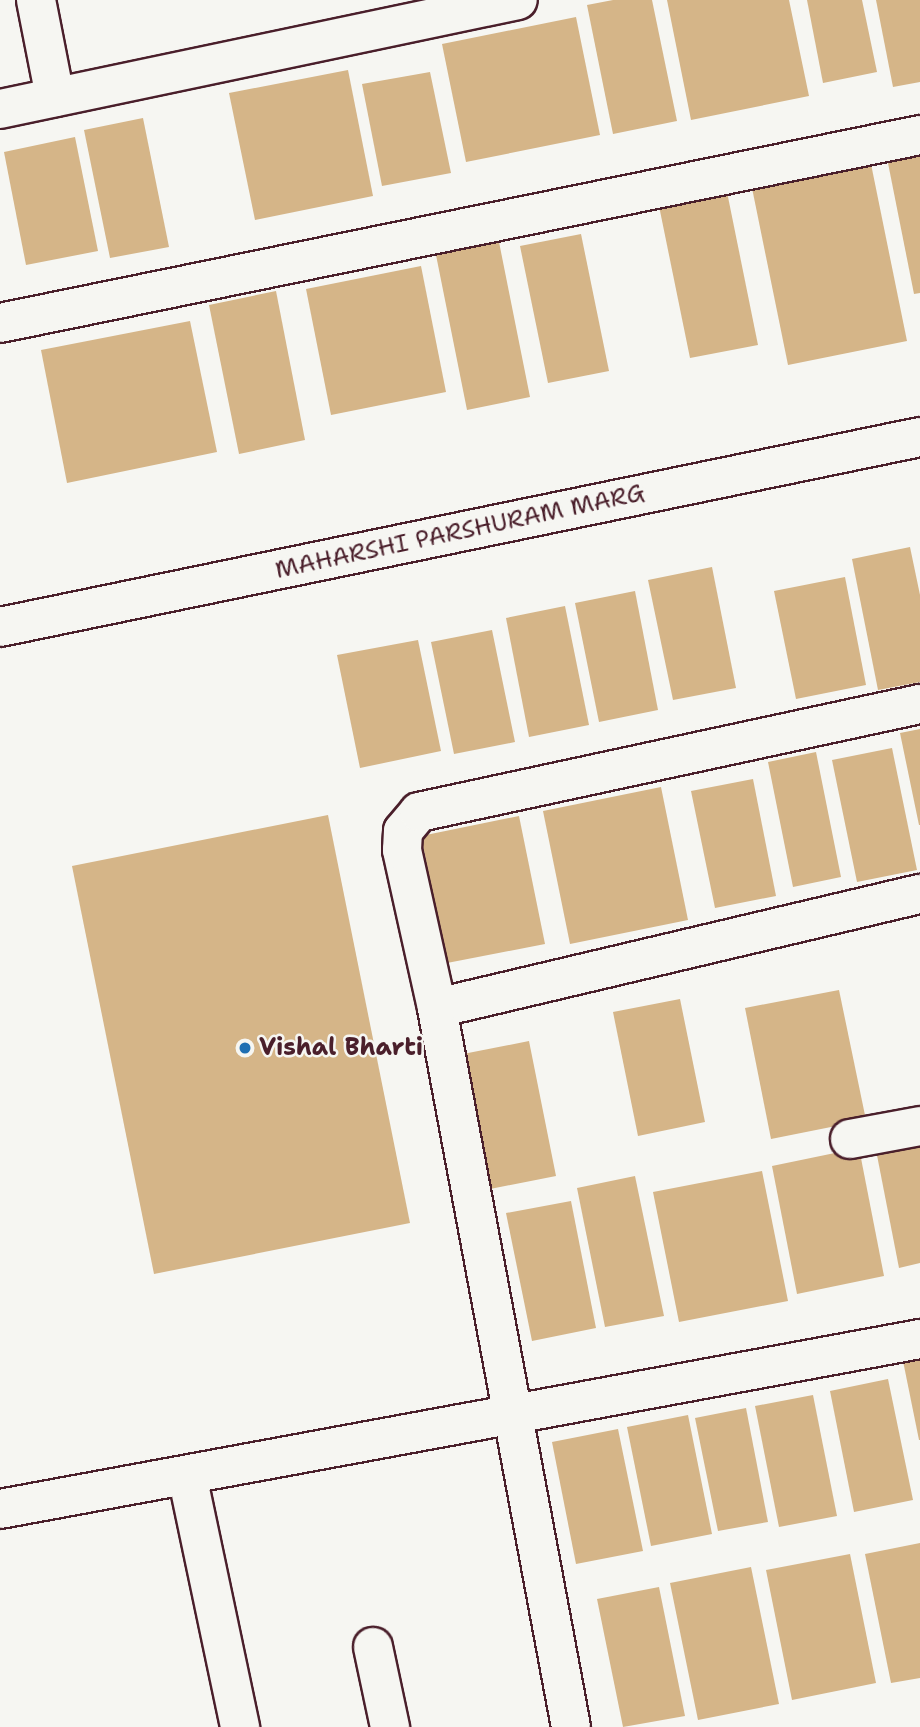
<!DOCTYPE html>
<style>
body{margin:0}
#map{position:relative;width:920px;height:1727px;overflow:hidden;background:#f6f6f2;font-family:"Shantell Sans",sans-serif}
div>[style]{position:absolute}
.building>*{inset:0;background:#d5b588}
.roads{filter:drop-shadow(2px 0 #4a1f2b) drop-shadow(-2px 0 #4a1f2b) drop-shadow(0 2px #4a1f2b) drop-shadow(0 -2px #4a1f2b)}
.minor>*{height:38px;margin:-19px;padding:0 19px;transform-origin:19px;border-radius:19px;background:#f6f6f2}
.tertiary>*{height:38px;margin:-19px;padding:0 19px;transform-origin:19px;border-radius:19px;background:#f6f6f2}
.dots>*{width:19px;height:19px;translate:-50% -50%;box-sizing:border-box;border:4px solid #f6f6f2;border-radius:50%}
span{translate:-50% -50%;white-space:nowrap;text-align:center;line-height:1.15;-webkit-text-stroke:5px #f6f6f2;paint-order:stroke}
.street-label{font-size:24px;color:#4a1f2b}
.poi-label{font-size:24px;color:#4a1f2b;font-weight:700}
.left{translate:0 -50%;text-align:left}
</style>
<div id="map">
<div class="building">
<div style="clip-path:polygon(613px 0,652px 0,677px 121px,613px 134px,587px 5px)"></div>
<div style="clip-path:polygon(667px 0,789px 0,809px 96px,691px 120px)"></div>
<div style="clip-path:polygon(807px 0,862px 0,877px 72px,823px 83px)"></div>
<div style="clip-path:polygon(876px 0,920px 0,920px 82px,893px 87px)"></div>
<div style="clip-path:polygon(576px 17px,600px 135px,466px 162px,442px 44px)"></div>
<div style="clip-path:polygon(348px 70px,373px 196px,255px 220px,229px 93px)"></div>
<div style="clip-path:polygon(430px 72px,451px 173px,382px 186px,362px 84px)"></div>
<div style="clip-path:polygon(143px 118px,169px 247px,110px 258px,84px 130px)"></div>
<div style="clip-path:polygon(75px 137px,98px 251px,26px 265px,4px 152px)"></div>
<div style="clip-path:polygon(920px 151px,920px 293px,914px 294px,887px 158px)"></div>
<div style="clip-path:polygon(871px 164px,907px 341px,788px 365px,752px 188px)"></div>
<div style="clip-path:polygon(726px 187px,758px 345px,690px 358px,658px 201px)"></div>
<div style="clip-path:polygon(581px 234px,609px 371px,548px 383px,520px 246px)"></div>
<div style="clip-path:polygon(498px 237px,530px 397px,467px 410px,435px 250px)"></div>
<div style="clip-path:polygon(421px 266px,446px 392px,331px 415px,306px 289px)"></div>
<div style="clip-path:polygon(276px 291px,305px 440px,239px 454px,209px 305px)"></div>
<div style="clip-path:polygon(190px 321px,217px 452px,67px 483px,41px 350px)"></div>
<div style="clip-path:polygon(910px 547px,920px 595px,920px 682px,878px 690px,852px 559px)"></div>
<div style="clip-path:polygon(712px 567px,736px 688px,673px 700px,648px 580px)"></div>
<div style="clip-path:polygon(845px 577px,866px 685px,796px 699px,774px 591px)"></div>
<div style="clip-path:polygon(635px 591px,658px 710px,599px 722px,575px 603px)"></div>
<div style="clip-path:polygon(565px 606px,589px 725px,529px 737px,506px 618px)"></div>
<div style="clip-path:polygon(492px 630px,515px 742px,454px 754px,431px 642px)"></div>
<div style="clip-path:polygon(418px 640px,441px 751px,360px 768px,337px 655px)"></div>
<div style="clip-path:polygon(920px 729px,920px 825px,919px 825px,900px 733px)"></div>
<div style="clip-path:polygon(892px 748px,917px 870px,857px 882px,832px 760px)"></div>
<div style="clip-path:polygon(816px 752px,841px 877px,793px 887px,768px 762px)"></div>
<div style="clip-path:polygon(753px 779px,776px 896px,715px 908px,691px 791px)"></div>
<div style="clip-path:polygon(661px 787px,688px 920px,570px 944px,543px 811px)"></div>
<div style="clip-path:polygon(328px 815px,410px 1223px,154px 1274px,72px 866px)"></div>
<div style="clip-path:polygon(519px 816px,545px 944px,447px 963px,421px 836px)"></div>
<div style="clip-path:polygon(839px 990px,866px 1120px,771px 1139px,745px 1008px)"></div>
<div style="clip-path:polygon(680px 999px,705px 1122px,638px 1136px,613px 1012px)"></div>
<div style="clip-path:polygon(529px 1041px,556px 1176px,490px 1189px,463px 1054px)"></div>
<div style="clip-path:polygon(920px 1135px,920px 1263px,899px 1268px,875px 1145px)"></div>
<div style="clip-path:polygon(859px 1148px,884px 1276px,797px 1294px,772px 1166px)"></div>
<div style="clip-path:polygon(762px 1171px,788px 1301px,679px 1322px,653px 1192px)"></div>
<div style="clip-path:polygon(635px 1176px,664px 1316px,605px 1327px,577px 1188px)"></div>
<div style="clip-path:polygon(571px 1201px,596px 1328px,532px 1341px,506px 1213px)"></div>
<div style="clip-path:polygon(920px 1353px,920px 1440px,919px 1440px,902px 1356px)"></div>
<div style="clip-path:polygon(888px 1379px,913px 1500px,854px 1512px,830px 1391px)"></div>
<div style="clip-path:polygon(813px 1395px,837px 1516px,779px 1527px,755px 1406px)"></div>
<div style="clip-path:polygon(746px 1408px,768px 1522px,718px 1531px,695px 1418px)"></div>
<div style="clip-path:polygon(688px 1415px,712px 1534px,651px 1546px,627px 1427px)"></div>
<div style="clip-path:polygon(618px 1429px,643px 1551px,576px 1564px,552px 1442px)"></div>
<div style="clip-path:polygon(920px 1543px,920px 1678px,891px 1683px,865px 1554px)"></div>
<div style="clip-path:polygon(850px 1554px,876px 1683px,792px 1700px,766px 1570px)"></div>
<div style="clip-path:polygon(751px 1567px,779px 1704px,698px 1720px,670px 1583px)"></div>
<div style="clip-path:polygon(659px 1587px,685px 1716px,623px 1727px,597px 1599px)"></div>
</div>
<div class="roads">
<div class="minor">
<div style="left:36px;top:0;width:99px;rotate:78.9deg"></div>
<div style="left:0;top:109px;width:529px;rotate:-11.88deg"></div>
<div style="left:0;top:323px;width:939px;rotate:-11.55deg"></div>
<div style="left:437px;top:1008px;width:496px;rotate:-13.3deg"></div>
<div style="left:850px;top:1139px;width:71px;rotate:-10.5deg"></div>
<div style="left:187px;top:1475px;width:258px;rotate:78.1deg"></div>
<div style="left:0;top:1509px;width:936px;rotate:-10.47deg"></div>
<div style="left:373px;top:1647px;width:82px;rotate:78deg"></div>
<div style="left:571px;top:1727px;width:731px;rotate:-100.56deg"></div>
<div style="left:437px;top:1008px;width:162px;rotate:-102.5deg"></div>
<div style="left:402px;top:850px;width:19px;rotate:-87deg"></div>
<div style="left:403px;top:831px;width:25px;rotate:-50deg"></div>
<div style="left:419px;top:812px;width:513px;rotate:-12.17deg"></div>
</div>
<div class="tertiary">
<div style="left:0;top:627px;width:939px;rotate:-11.67deg"></div>
</div>
</div>
<div class="dots">
<div style="left:245px;top:1048px;background:#1f6fb2"></div>
</div>
<div class="street-label">
<span style="left:460px;top:532px;rotate:-12deg">MAHARSHI PARSHURAM MARG</span>
</div>
<div class="poi-label">
<span class="left" style="left:259px;top:1048px">Vishal Bharti</span>
</div>
</div>
